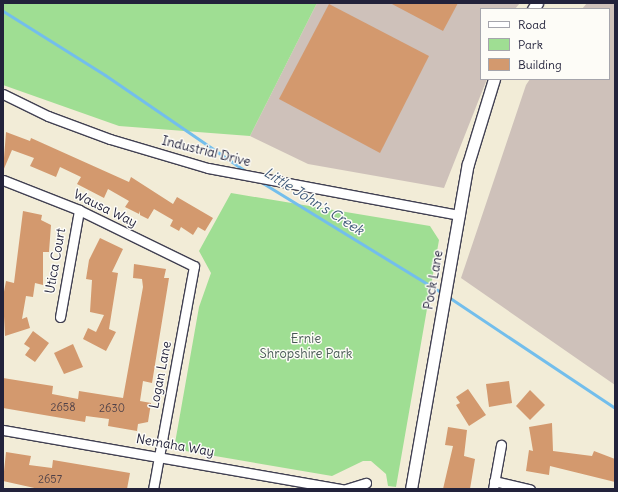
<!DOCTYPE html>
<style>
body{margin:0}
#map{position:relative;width:618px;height:492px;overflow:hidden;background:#f2ecd7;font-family:Delius,sans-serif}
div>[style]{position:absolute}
.industrial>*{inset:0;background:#cec1ba}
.green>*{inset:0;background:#9fde93}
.stream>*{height:3px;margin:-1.5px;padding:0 1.5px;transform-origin:1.5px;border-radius:1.5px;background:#73beec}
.building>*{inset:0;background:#d3996e}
.roads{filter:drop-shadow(1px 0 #414052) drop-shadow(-1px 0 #414052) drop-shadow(0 1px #414052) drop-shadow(0 -1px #414052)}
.minor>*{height:9px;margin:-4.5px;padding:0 4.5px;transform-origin:4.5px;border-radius:4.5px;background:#fff}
.tertiary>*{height:11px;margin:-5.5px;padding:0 5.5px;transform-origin:5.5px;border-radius:5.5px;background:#fff}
span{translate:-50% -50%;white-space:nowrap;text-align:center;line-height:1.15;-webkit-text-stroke:3px #fdfcf7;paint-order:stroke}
.number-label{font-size:11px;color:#4e4048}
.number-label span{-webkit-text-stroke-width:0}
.street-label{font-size:13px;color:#22223b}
.park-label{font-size:13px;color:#485a55}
.water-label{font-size:14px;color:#3e5979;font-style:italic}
.frame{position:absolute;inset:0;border:4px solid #22223b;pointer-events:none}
.legend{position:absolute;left:480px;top:8px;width:130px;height:72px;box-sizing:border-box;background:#fdfcf7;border:1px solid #a5a5ac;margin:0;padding:5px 7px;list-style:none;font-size:12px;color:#22223b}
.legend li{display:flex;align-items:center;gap:8px;height:20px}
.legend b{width:20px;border:1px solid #a5a5ac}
</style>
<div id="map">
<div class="industrial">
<div style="clip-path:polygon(317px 3px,520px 3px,515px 9px,481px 9px,481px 79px,487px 79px,444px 188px,308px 164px,250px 136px)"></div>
<div style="clip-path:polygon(587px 3px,615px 3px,615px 385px,461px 278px,526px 85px,530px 79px,609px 79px,609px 9px,582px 9px)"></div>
</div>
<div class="green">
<div style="clip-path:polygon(3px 3px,317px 3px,250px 136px,119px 126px,3px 85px)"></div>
<div style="clip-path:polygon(231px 193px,430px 226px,439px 240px,396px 487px,388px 486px,386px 474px,371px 461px,363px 461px,332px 476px,180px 450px,175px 443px,199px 307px,211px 273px,199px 251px)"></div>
</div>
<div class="stream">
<div style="left:3px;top:11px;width:120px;rotate:32.1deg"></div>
<div style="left:105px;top:75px;width:170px;rotate:34.4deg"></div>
<div style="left:261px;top:182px;width:212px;rotate:31.5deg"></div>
<div style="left:447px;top:296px;width:202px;rotate:33.7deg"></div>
</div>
<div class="building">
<div style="clip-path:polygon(390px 3px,458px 3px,443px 31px)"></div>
<div style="clip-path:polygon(329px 4px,429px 56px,380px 153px,279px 99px)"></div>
<div style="clip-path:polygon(6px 132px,30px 141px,31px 138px,129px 182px,131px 177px,173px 204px,177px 197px,213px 218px,205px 231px,198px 227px,193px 235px,181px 227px,179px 231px,170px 226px,173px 220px,154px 209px,148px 219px,140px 215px,140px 211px,139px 214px,125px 207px,129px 201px,108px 189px,104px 198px,77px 184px,81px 177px,60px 167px,56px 177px,30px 166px,34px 158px,12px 150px,3px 171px)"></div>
<div style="clip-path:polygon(23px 211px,42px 215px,41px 220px,51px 225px,49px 252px,43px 252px,43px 285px,35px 283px,33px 297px,26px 296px,22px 319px,27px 317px,30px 328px,5px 336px,3px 297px,6px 281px,14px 283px)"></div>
<div style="clip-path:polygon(100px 238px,123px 249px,112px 272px,118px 273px,109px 329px,116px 332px,106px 351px,83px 339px,88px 328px,96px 332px,104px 315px,90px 312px,92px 280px,86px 279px,89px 260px)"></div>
<div style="clip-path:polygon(134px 264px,166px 269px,164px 278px,169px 278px,152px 383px,143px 381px,140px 401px,151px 403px,148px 422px,138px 424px,137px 431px,108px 426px,109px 419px,86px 416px,85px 422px,3px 408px,3px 378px,53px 386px,52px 394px,78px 399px,79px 391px,123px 398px,143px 287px,142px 279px,133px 278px)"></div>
<div style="clip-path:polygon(33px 331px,49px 343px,35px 362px,25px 355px,30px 348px,24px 344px)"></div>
<div style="clip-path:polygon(73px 344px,83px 367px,64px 374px,54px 353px)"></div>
<div style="clip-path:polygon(509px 381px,512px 403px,489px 407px,486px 384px)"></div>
<div style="clip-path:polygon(468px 389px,486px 415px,469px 426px,456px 405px,460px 403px,456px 397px)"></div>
<div style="clip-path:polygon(530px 390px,545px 405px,530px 420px,516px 406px)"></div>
<div style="clip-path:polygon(552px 423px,553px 451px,592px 456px,594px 451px,615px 459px,615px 482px,550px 466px,549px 475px,526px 471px,529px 450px,533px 451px,529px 427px)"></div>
<div style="clip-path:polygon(448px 427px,467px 430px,464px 456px,475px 459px,470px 489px,443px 489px,453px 446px,445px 445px)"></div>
<div style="clip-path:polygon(6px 452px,31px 456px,29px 465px,52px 468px,53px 460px,130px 473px,127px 489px,39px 489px,3px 481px)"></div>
</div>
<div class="roads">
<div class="minor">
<div style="left:3px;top:94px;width:50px;rotate:26.1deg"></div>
<div style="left:48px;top:116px;width:66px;rotate:20.4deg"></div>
<div style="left:110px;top:139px;width:102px;rotate:16.5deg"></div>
<div style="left:208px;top:168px;width:256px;rotate:10.6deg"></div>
<div style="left:3px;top:180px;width:82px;rotate:21.5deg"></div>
<div style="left:79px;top:210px;width:128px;rotate:26deg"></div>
<div style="left:194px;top:266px;width:227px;rotate:100.4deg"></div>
<div style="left:60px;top:317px;width:109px;rotate:-79.9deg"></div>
<div style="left:3px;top:430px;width:344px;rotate:9.9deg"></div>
<div style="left:494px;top:481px;width:37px;rotate:13deg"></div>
<div style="left:346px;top:489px;width:21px;rotate:-17deg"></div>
<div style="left:493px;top:489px;width:45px;rotate:-79.7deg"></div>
</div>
<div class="tertiary">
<div style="left:533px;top:9px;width:7px;rotate:-56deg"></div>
<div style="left:411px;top:489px;width:330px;rotate:-80.1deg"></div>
<div style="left:468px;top:164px;width:89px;rotate:-73deg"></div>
</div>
</div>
<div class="number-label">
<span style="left:63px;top:407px">2658</span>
<span style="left:112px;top:408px">2630</span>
<span style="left:50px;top:479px">2657</span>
</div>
<div class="street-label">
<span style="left:206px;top:152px;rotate:14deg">Industrial Drive</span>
<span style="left:105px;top:209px;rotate:26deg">Wausa Way</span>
<span style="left:56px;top:261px;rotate:-80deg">Utica Court</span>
<span style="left:434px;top:280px;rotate:-80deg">Pock Lane</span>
<span style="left:161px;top:375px;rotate:-79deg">Logan Lane</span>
<span style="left:175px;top:446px;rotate:10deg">Nemaha Way</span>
</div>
<div class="park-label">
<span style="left:306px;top:347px">Ernie<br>Shropshire Park</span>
</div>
<div class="water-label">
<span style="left:314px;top:201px;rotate:32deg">Little John's Creek</span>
</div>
<div class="frame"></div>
<ul class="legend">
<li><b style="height:5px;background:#fff"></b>Road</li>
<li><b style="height:11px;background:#9fde93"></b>Park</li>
<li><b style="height:11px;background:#d3996e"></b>Building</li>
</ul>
</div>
